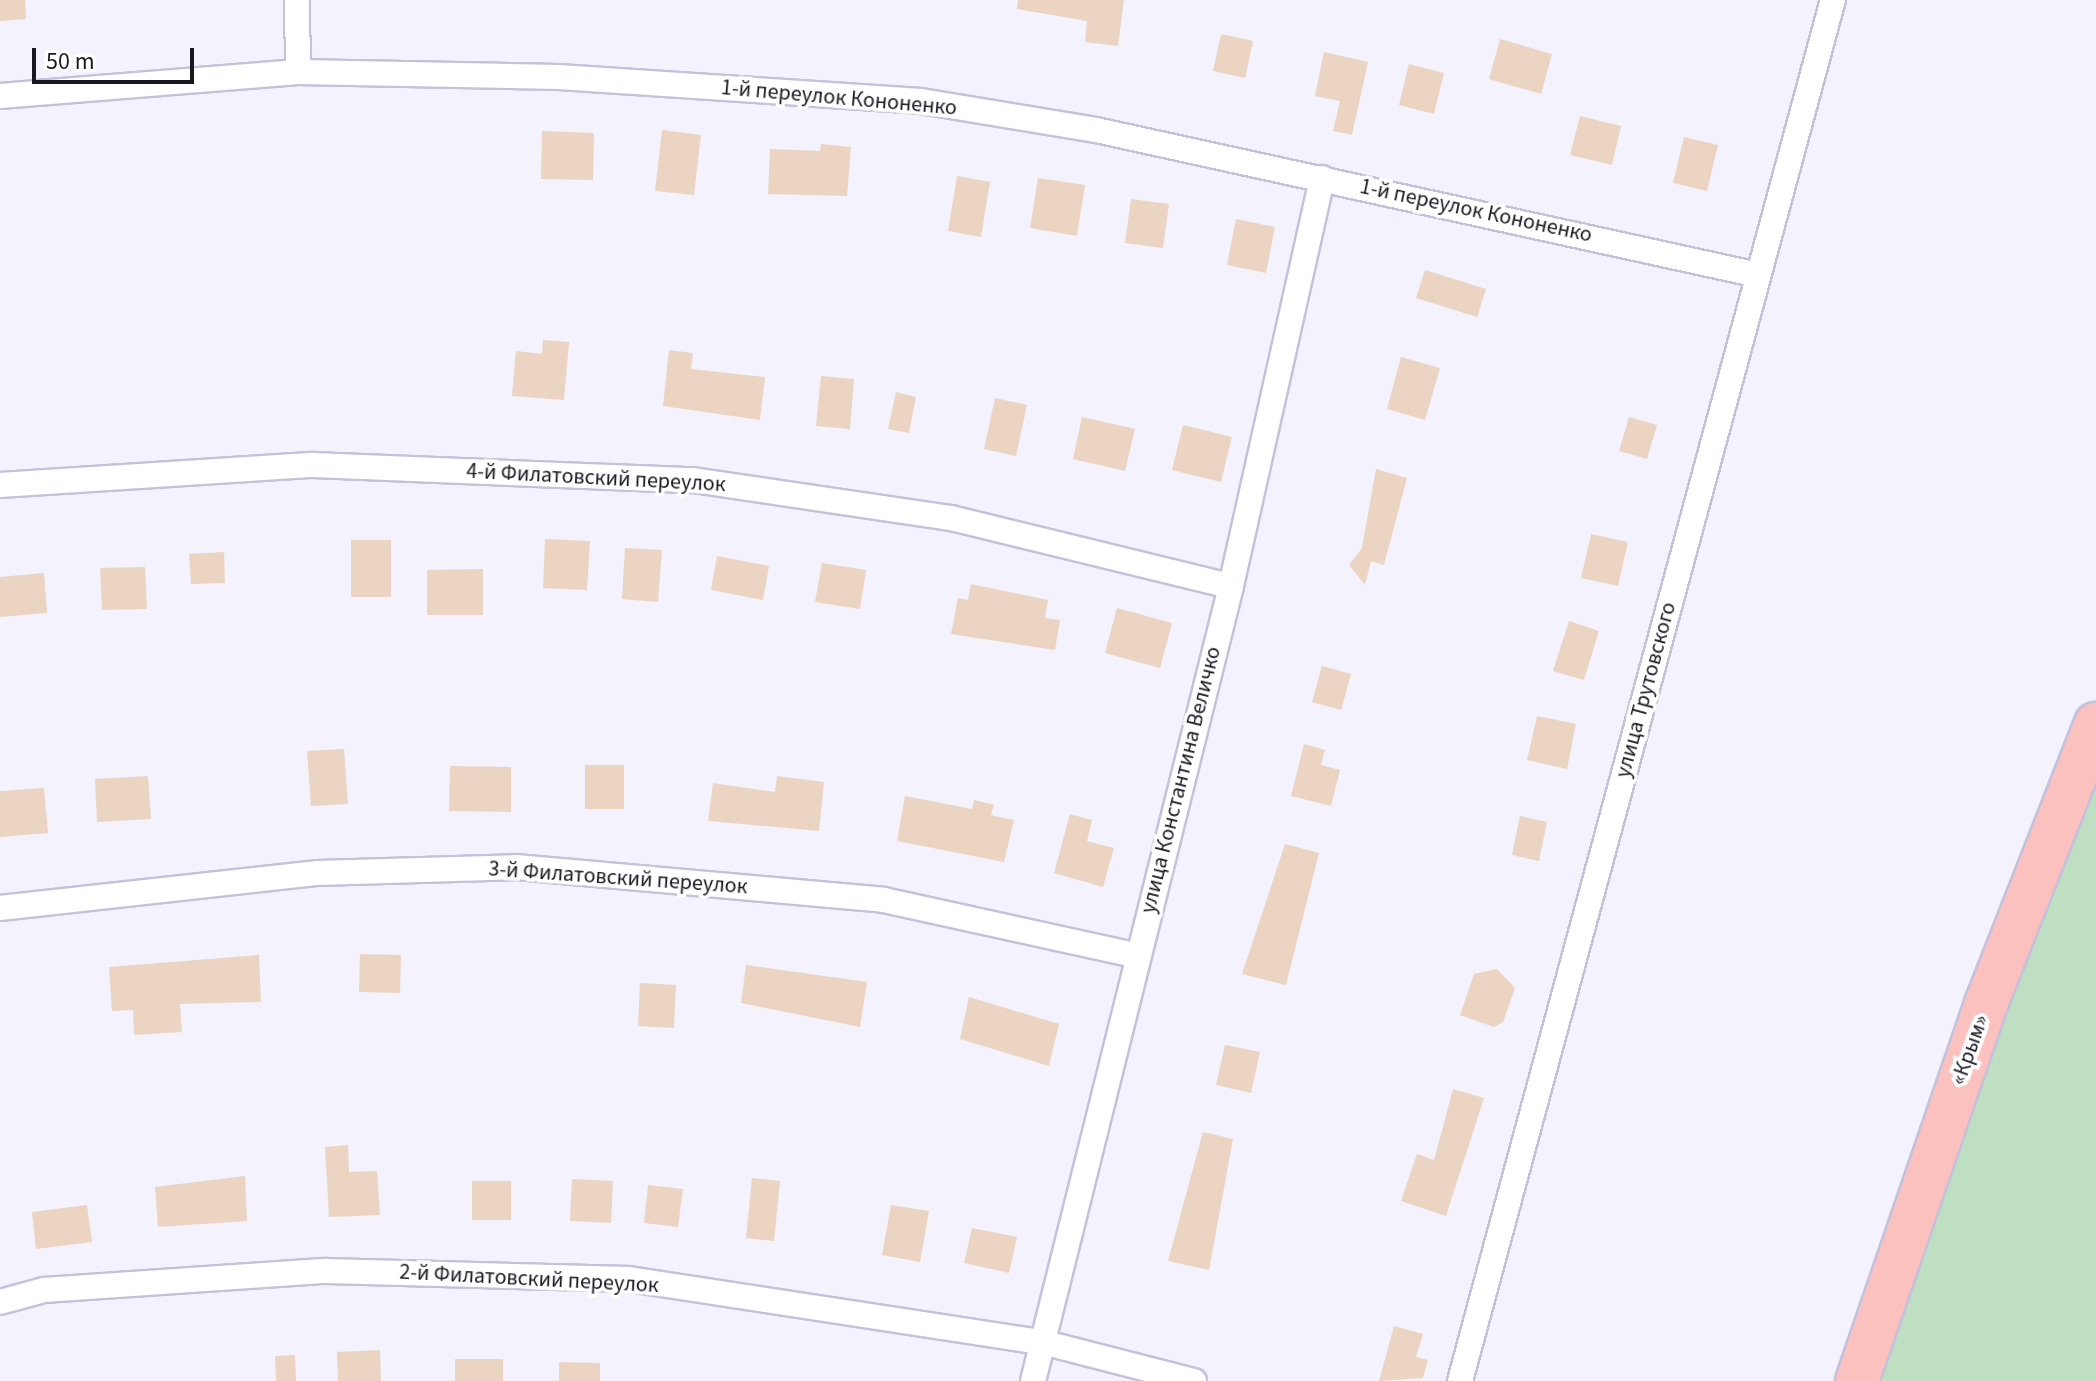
<!DOCTYPE html>
<meta charset="utf-8">
<style>
body{margin:0}
#map{position:relative;width:2096px;height:1381px;overflow:hidden;background:#f3f2fd;font-family:"Source Sans 3",sans-serif}
div>[style]{position:absolute}
.green>*{inset:0;background:#bedfc2}
.building>*{inset:0;background:#ebd4c2}
.roads{filter:drop-shadow(2px 0 #c4c1db) drop-shadow(-2px 0 #c4c1db) drop-shadow(0 2px #c4c1db) drop-shadow(0 -2px #c4c1db)}
.street>*{height:24px;margin:-12px;padding:0 12px;transform-origin:12px;border-radius:12px;background:#fff}
.highway>*{height:42px;margin:-21px;padding:0 21px;transform-origin:21px;border-radius:21px;background:#fac1be}
span{translate:-50% -50%;white-space:nowrap;text-align:center;line-height:1.15;-webkit-text-stroke:7px #fff;paint-order:stroke}
.street-label{font-size:22px;color:#191720}
.scale{position:absolute;left:32px;top:48px;width:162px;height:36px;box-sizing:border-box;border:4px solid #191720;border-top:0;padding-left:10px;font-size:24px;line-height:28px;white-space:nowrap;color:#191720;-webkit-text-stroke:6px #fff;paint-order:stroke}
</style>
<div id="map">
<div class="green">
<div style="clip-path:polygon(2096px 724px,2096px 1381px,1857px 1381px)"></div>
</div>
<div class="building">
<div style="clip-path:polygon(0 0,25px 0,26px 19px,0 21px)"></div>
<div style="clip-path:polygon(1018px 0,1124px 0,1118px 46px,1085px 42px,1087px 21px,1017px 9px)"></div>
<div style="clip-path:polygon(1221px 34px,1253px 41px,1245px 78px,1213px 71px)"></div>
<div style="clip-path:polygon(1500px 39px,1552px 54px,1541px 94px,1489px 79px)"></div>
<div style="clip-path:polygon(1324px 52px,1368px 62px,1352px 135px,1333px 131px,1340px 101px,1315px 96px)"></div>
<div style="clip-path:polygon(1409px 64px,1444px 73px,1434px 114px,1399px 105px)"></div>
<div style="clip-path:polygon(1580px 116px,1621px 126px,1612px 165px,1570px 155px)"></div>
<div style="clip-path:polygon(662px 130px,701px 135px,694px 195px,655px 191px)"></div>
<div style="clip-path:polygon(542px 131px,594px 133px,593px 180px,541px 179px)"></div>
<div style="clip-path:polygon(1684px 137px,1718px 145px,1707px 191px,1673px 183px)"></div>
<div style="clip-path:polygon(821px 144px,851px 147px,847px 196px,768px 194px,770px 149px,820px 151px)"></div>
<div style="clip-path:polygon(957px 176px,990px 182px,981px 237px,948px 231px)"></div>
<div style="clip-path:polygon(1038px 178px,1085px 185px,1077px 236px,1030px 228px)"></div>
<div style="clip-path:polygon(1131px 199px,1169px 204px,1163px 248px,1125px 243px)"></div>
<div style="clip-path:polygon(1236px 219px,1275px 227px,1266px 273px,1227px 265px)"></div>
<div style="clip-path:polygon(1425px 270px,1486px 289px,1477px 317px,1416px 298px)"></div>
<div style="clip-path:polygon(543px 340px,569px 342px,564px 400px,512px 396px,516px 351px,542px 354px)"></div>
<div style="clip-path:polygon(669px 350px,693px 353px,691px 369px,765px 377px,760px 420px,663px 406px)"></div>
<div style="clip-path:polygon(1401px 357px,1440px 368px,1425px 420px,1387px 409px)"></div>
<div style="clip-path:polygon(821px 376px,854px 379px,850px 429px,816px 426px)"></div>
<div style="clip-path:polygon(896px 392px,916px 397px,909px 433px,888px 429px)"></div>
<div style="clip-path:polygon(995px 398px,1027px 405px,1016px 456px,984px 449px)"></div>
<div style="clip-path:polygon(1082px 417px,1135px 429px,1125px 471px,1073px 459px)"></div>
<div style="clip-path:polygon(1629px 417px,1657px 425px,1647px 459px,1619px 451px)"></div>
<div style="clip-path:polygon(1183px 425px,1232px 437px,1221px 482px,1172px 470px)"></div>
<div style="clip-path:polygon(1376px 469px,1407px 478px,1384px 565px,1371px 561px,1365px 585px,1349px 565px,1362px 548px)"></div>
<div style="clip-path:polygon(1591px 534px,1628px 542px,1618px 586px,1581px 578px)"></div>
<div style="clip-path:polygon(545px 539px,590px 541px,587px 590px,543px 588px)"></div>
<div style="clip-path:polygon(351px 540px,391px 540px,391px 597px,351px 597px)"></div>
<div style="clip-path:polygon(625px 548px,662px 550px,658px 602px,622px 599px)"></div>
<div style="clip-path:polygon(224px 552px,225px 583px,191px 584px,189px 554px)"></div>
<div style="clip-path:polygon(717px 556px,769px 566px,763px 600px,711px 590px)"></div>
<div style="clip-path:polygon(822px 563px,866px 570px,860px 609px,815px 602px)"></div>
<div style="clip-path:polygon(145px 567px,147px 609px,102px 610px,100px 568px)"></div>
<div style="clip-path:polygon(483px 569px,483px 615px,427px 615px,427px 570px)"></div>
<div style="clip-path:polygon(44px 573px,47px 613px,0 617px,0 577px)"></div>
<div style="clip-path:polygon(971px 584px,1048px 600px,1045px 618px,1060px 620px,1055px 650px,951px 634px,958px 598px,968px 600px)"></div>
<div style="clip-path:polygon(1117px 608px,1172px 623px,1160px 668px,1105px 653px)"></div>
<div style="clip-path:polygon(1569px 621px,1599px 631px,1584px 680px,1553px 671px)"></div>
<div style="clip-path:polygon(1322px 666px,1351px 674px,1341px 710px,1312px 702px)"></div>
<div style="clip-path:polygon(1537px 716px,1576px 724px,1567px 769px,1527px 760px)"></div>
<div style="clip-path:polygon(1304px 744px,1325px 750px,1321px 765px,1340px 770px,1331px 806px,1291px 796px)"></div>
<div style="clip-path:polygon(344px 749px,348px 804px,311px 806px,307px 751px)"></div>
<div style="clip-path:polygon(585px 765px,624px 765px,624px 809px,585px 809px)"></div>
<div style="clip-path:polygon(450px 766px,511px 767px,511px 812px,449px 811px)"></div>
<div style="clip-path:polygon(148px 776px,151px 819px,97px 822px,95px 779px)"></div>
<div style="clip-path:polygon(777px 776px,824px 782px,819px 831px,708px 821px,713px 783px,775px 792px)"></div>
<div style="clip-path:polygon(44px 788px,48px 833px,0 837px,0 791px)"></div>
<div style="clip-path:polygon(905px 796px,972px 809px,974px 800px,994px 805px,991px 815px,1014px 820px,1004px 862px,897px 841px)"></div>
<div style="clip-path:polygon(1070px 814px,1092px 820px,1087px 841px,1114px 848px,1103px 887px,1054px 873px)"></div>
<div style="clip-path:polygon(1520px 816px,1547px 822px,1539px 861px,1512px 855px)"></div>
<div style="clip-path:polygon(1285px 844px,1319px 853px,1286px 985px,1242px 974px)"></div>
<div style="clip-path:polygon(360px 954px,401px 955px,400px 993px,359px 992px)"></div>
<div style="clip-path:polygon(259px 955px,261px 1002px,180px 1004px,182px 1032px,134px 1035px,133px 1010px,112px 1011px,109px 967px)"></div>
<div style="clip-path:polygon(746px 965px,867px 982px,860px 1027px,741px 1003px)"></div>
<div style="clip-path:polygon(1497px 969px,1515px 988px,1503px 1022px,1494px 1027px,1460px 1015px,1474px 974px)"></div>
<div style="clip-path:polygon(640px 983px,676px 985px,674px 1028px,638px 1026px)"></div>
<div style="clip-path:polygon(969px 997px,1059px 1024px,1049px 1066px,960px 1039px)"></div>
<div style="clip-path:polygon(1225px 1045px,1260px 1052px,1251px 1093px,1216px 1085px)"></div>
<div style="clip-path:polygon(1453px 1089px,1484px 1098px,1446px 1216px,1401px 1201px,1417px 1154px,1434px 1160px)"></div>
<div style="clip-path:polygon(1203px 1132px,1233px 1139px,1209px 1270px,1168px 1261px)"></div>
<div style="clip-path:polygon(348px 1145px,349px 1172px,377px 1171px,380px 1215px,329px 1217px,325px 1147px)"></div>
<div style="clip-path:polygon(245px 1176px,247px 1221px,158px 1227px,155px 1187px)"></div>
<div style="clip-path:polygon(752px 1178px,780px 1181px,774px 1241px,746px 1238px)"></div>
<div style="clip-path:polygon(572px 1179px,613px 1181px,611px 1223px,570px 1221px)"></div>
<div style="clip-path:polygon(472px 1181px,511px 1181px,511px 1220px,472px 1220px)"></div>
<div style="clip-path:polygon(648px 1185px,683px 1189px,678px 1227px,644px 1223px)"></div>
<div style="clip-path:polygon(87px 1205px,92px 1242px,36px 1249px,32px 1212px)"></div>
<div style="clip-path:polygon(891px 1205px,929px 1211px,920px 1262px,882px 1255px)"></div>
<div style="clip-path:polygon(972px 1228px,1017px 1237px,1009px 1273px,964px 1263px)"></div>
<div style="clip-path:polygon(1394px 1326px,1423px 1334px,1416px 1357px,1428px 1360px,1423px 1378px,1379px 1381px)"></div>
<div style="clip-path:polygon(380px 1350px,381px 1381px,338px 1381px,337px 1352px)"></div>
<div style="clip-path:polygon(295px 1355px,296px 1381px,276px 1381px,275px 1356px)"></div>
<div style="clip-path:polygon(455px 1359px,503px 1359px,503px 1381px,455px 1381px)"></div>
<div style="clip-path:polygon(559px 1362px,600px 1363px,600px 1381px,559px 1381px)"></div>
</div>
<div class="roads">
<div class="street">
<div style="left:297px;top:0;width:72px;rotate:89.2deg"></div>
<div style="left:0;top:96px;width:299px;rotate:-4.6deg"></div>
<div style="left:298px;top:72px;width:261px;rotate:1.1deg"></div>
<div style="left:559px;top:77px;width:363px;rotate:3.8deg"></div>
<div style="left:921px;top:101px;width:177px;rotate:9.4deg"></div>
<div style="left:1096px;top:130px;width:678px;rotate:12.35deg"></div>
<div style="left:0;top:485px;width:314px;rotate:-3.7deg"></div>
<div style="left:313px;top:465px;width:380px;rotate:2.3deg"></div>
<div style="left:693px;top:480px;width:261px;rotate:8.4deg"></div>
<div style="left:951px;top:518px;width:288px;rotate:13.7deg"></div>
<div style="left:0;top:908px;width:320px;rotate:-6.3deg"></div>
<div style="left:318px;top:873px;width:198px;rotate:-1.7deg"></div>
<div style="left:516px;top:867px;width:369px;rotate:5.1deg"></div>
<div style="left:884px;top:900px;width:257px;rotate:12.4deg"></div>
<div style="left:0;top:1302px;width:46px;rotate:-15.3deg"></div>
<div style="left:44px;top:1290px;width:283px;rotate:-3.9deg"></div>
<div style="left:326px;top:1271px;width:302px;rotate:1.5deg"></div>
<div style="left:628px;top:1279px;width:419px;rotate:8.7deg"></div>
<div style="left:1042px;top:1342px;width:157px;rotate:14.4deg"></div>
<div style="left:1033px;top:1381px;width:819px;rotate:-76.01deg"></div>
<div style="left:1231px;top:586px;width:418px;rotate:-77.4deg"></div>
<div style="left:1460px;top:1381px;width:1430px;rotate:-74.89deg"></div>
</div>
<div class="highway">
<div style="left:1857px;top:1381px;width:398px;rotate:-71.1deg"></div>
<div style="left:1986px;top:1004px;width:301px;rotate:-68.6deg"></div>
</div>
</div>
<div class="street-label">
<span style="left:839px;top:98px;rotate:5deg">1-й переулок Кононенко</span>
<span style="left:1476px;top:211px;rotate:12deg">1-й переулок Кононенко</span>
<span style="left:596px;top:478px;rotate:3deg">4-й Филатовский переулок</span>
<span style="left:1646px;top:690px;rotate:-75deg">улица Трутовского</span>
<span style="left:1181px;top:780px;rotate:-76deg">улица Константина Величко</span>
<span style="left:618px;top:878px;rotate:4deg">3-й Филатовский переулок</span>
<span style="left:1970px;top:1050px;rotate:-70deg">«Крым»</span>
<span style="left:529px;top:1279px;rotate:3deg">2-й Филатовский переулок</span>
</div>
<div class="scale">50 m</div>
</div>
